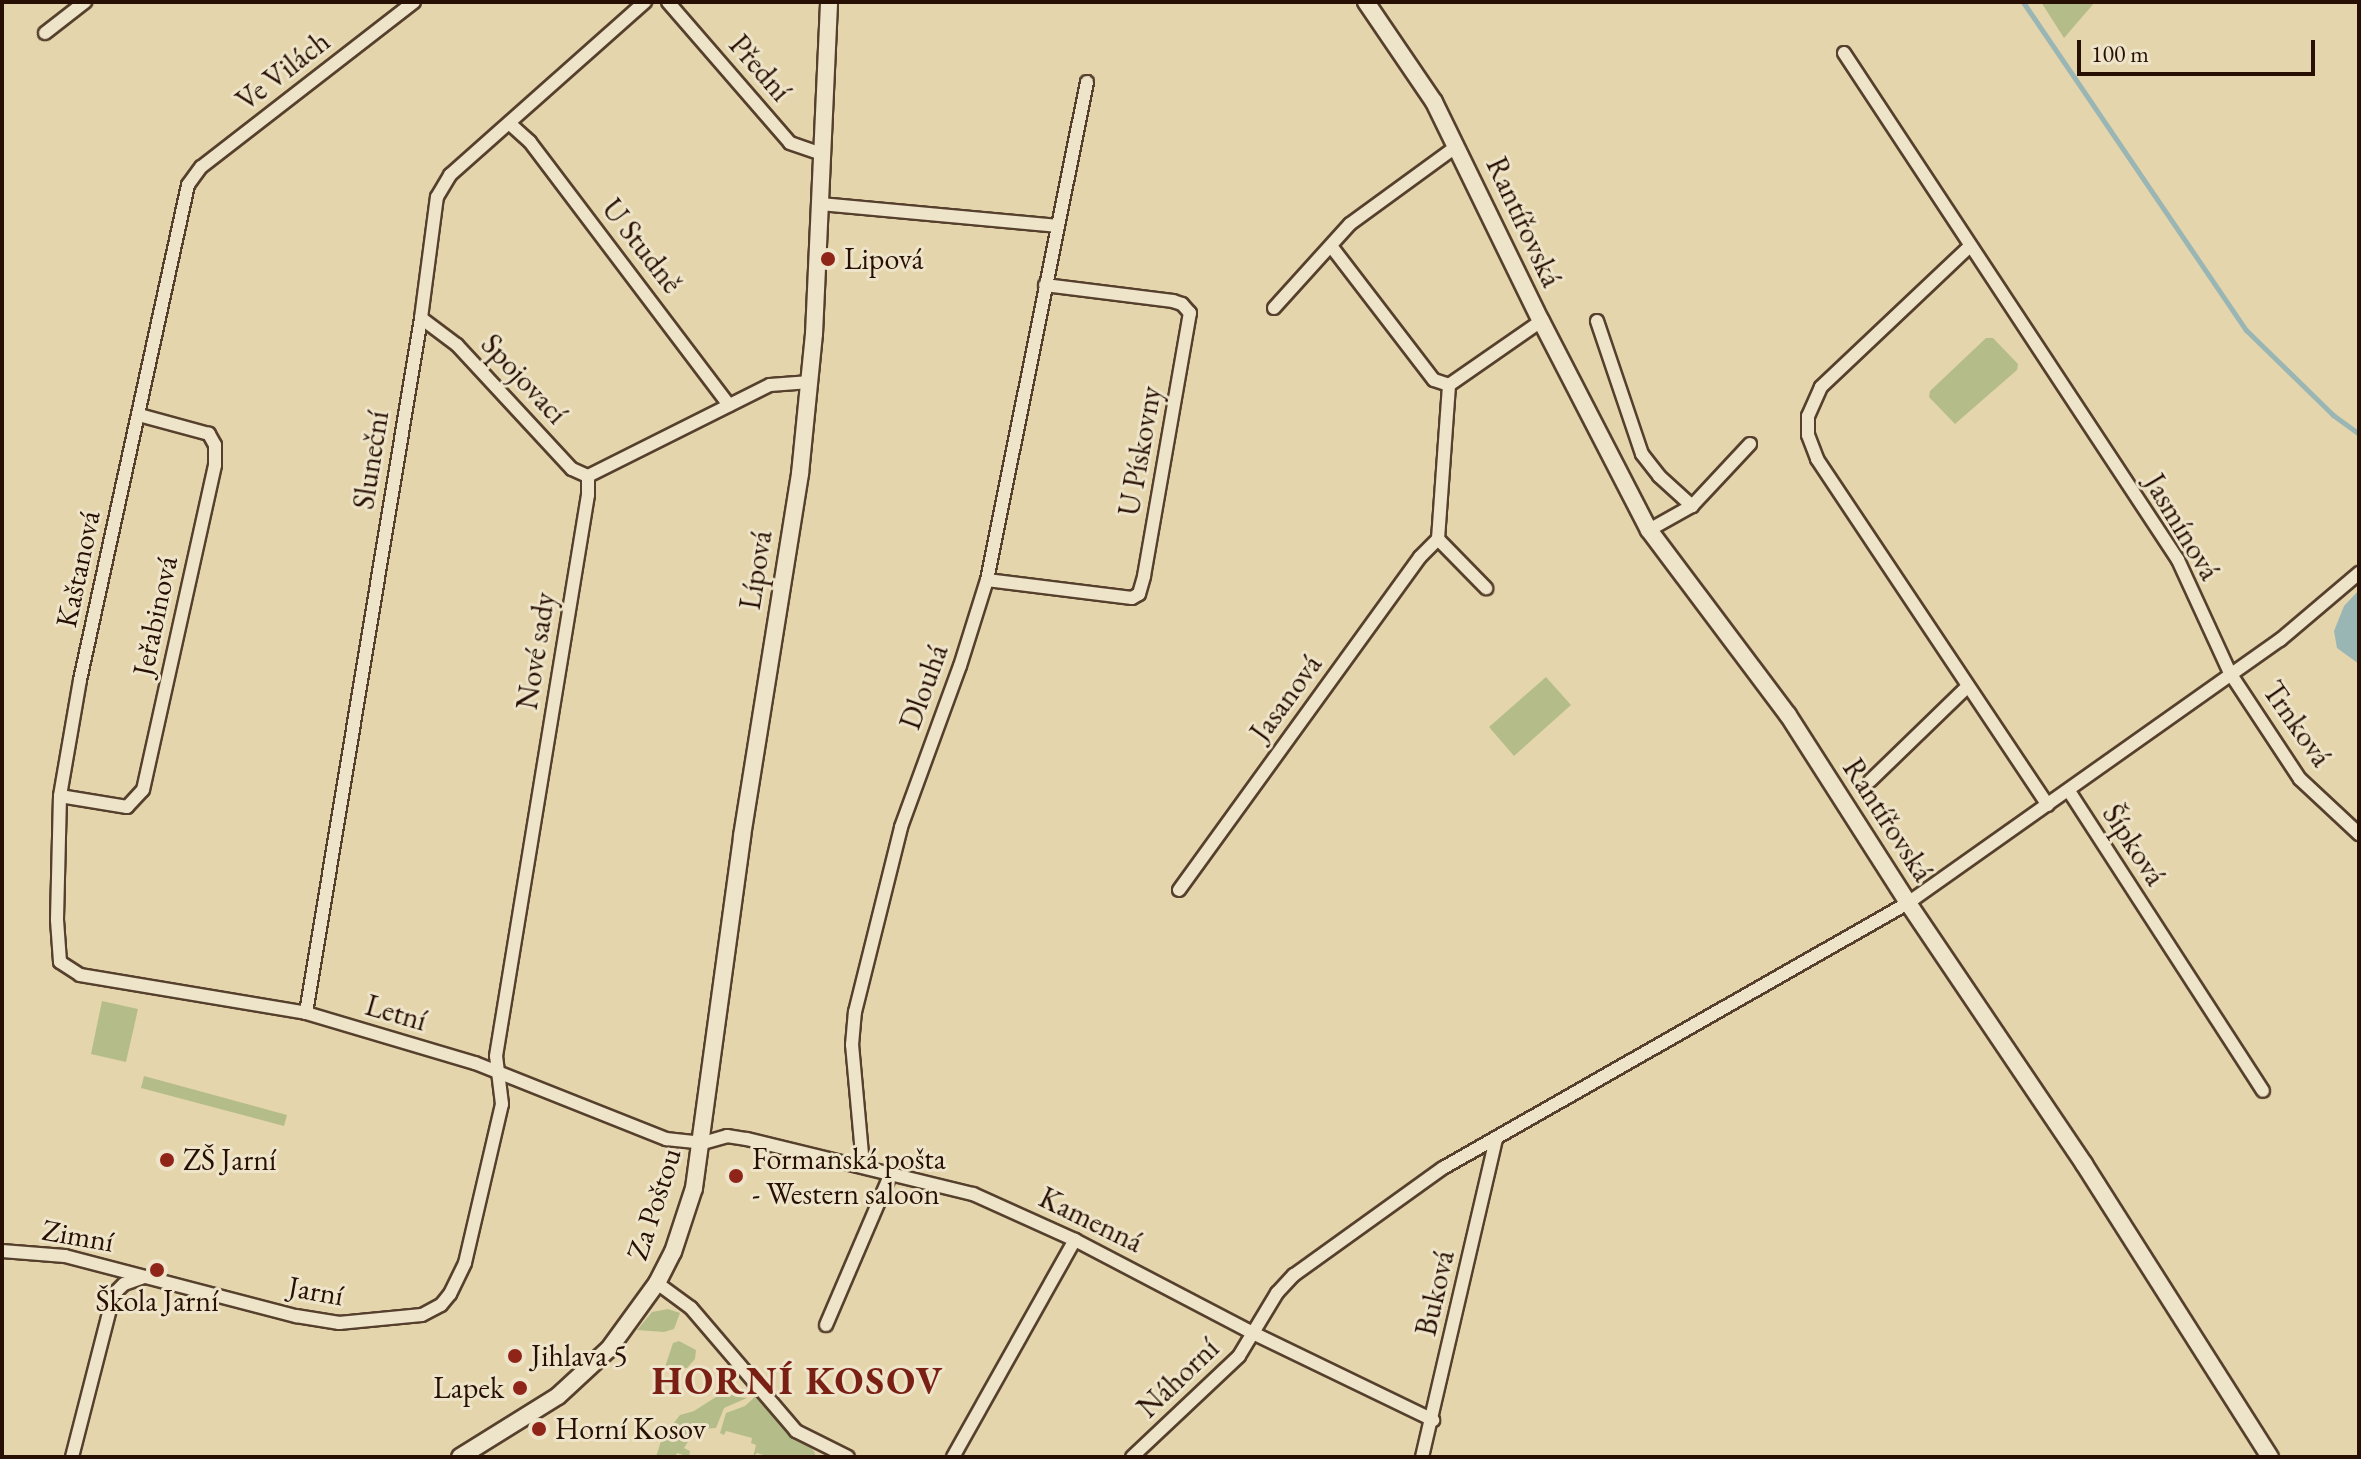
<!DOCTYPE html>
<meta charset="utf-8">
<style>
body{margin:0}
#map{position:relative;width:2361px;height:1459px;overflow:hidden;background:#e5d5ac;font-family:"EB Garamond",serif}
div>[style]{position:absolute}
.green>*{inset:0;background:#b4bd8a}
.water>*{inset:0;background:#9ab6b4}
.stream>*{height:5px;margin:-2.5px;padding:0 2.5px;transform-origin:2.5px;border-radius:2.5px;background:#9ab6b4}
.roads{filter:drop-shadow(2px 0 #56402d) drop-shadow(-2px 0 #56402d) drop-shadow(0 2px #56402d) drop-shadow(0 -2px #56402d)}
.minor>*{height:12px;margin:-6px;padding:0 6px;transform-origin:6px;border-radius:6px;background:#eee4c9}
.tertiary>*{height:16px;margin:-8px;padding:0 8px;transform-origin:8px;border-radius:8px;background:#eee4c9}
.dots>*{width:22px;height:22px;translate:-50% -50%;box-sizing:border-box;border:4px solid #eee4c9;border-radius:50%}
span{translate:-50% -50%;white-space:nowrap;text-align:center;line-height:1.15;-webkit-text-stroke:6px #eee4c9;paint-order:stroke}
.street-label{font-size:30px;color:#270f03}
.poi-label{font-size:30px;color:#270f03}
.left{translate:0 -50%;text-align:left}
.right{translate:-100% -50%;text-align:right}
.district-label{font-size:38px;color:#7a1f14;font-weight:700;letter-spacing:2px}
.frame{position:absolute;inset:0;border:4px solid #270f03;pointer-events:none}
.scale{position:absolute;left:2077px;top:40px;width:238px;height:36px;box-sizing:border-box;border:4px solid #270f03;border-top:0;padding-left:10px;font-size:24px;line-height:28px;white-space:nowrap;color:#270f03;-webkit-text-stroke:6px #eee4c9;paint-order:stroke}
</style>
<div id="map">
<div class="green">
<div style="clip-path:polygon(2041px 2px,2095px 2px,2064px 38px)"></div>
<div style="clip-path:polygon(1986px 338px,1993px 338px,2018px 364px,2017px 370px,1955px 424px,1929px 397px,1930px 391px)"></div>
<div style="clip-path:polygon(1546px 677px,1571px 705px,1514px 756px,1489px 727px)"></div>
<div style="clip-path:polygon(102px 1001px,138px 1009px,126px 1062px,91px 1054px)"></div>
<div style="clip-path:polygon(144px 1076px,287px 1115px,284px 1126px,141px 1088px)"></div>
<div style="clip-path:polygon(668px 1309px,680px 1313px,674px 1329px,664px 1332px,637px 1330px,652px 1312px)"></div>
<div style="clip-path:polygon(679px 1341px,696px 1350px,695px 1359px,687px 1368px,664px 1370px,673px 1343px)"></div>
<div style="clip-path:polygon(733px 1386px,739px 1390px,738px 1397px,747px 1398px,724px 1408px,716px 1428px,703px 1429px,691px 1437px,684px 1448px,690px 1451px,689px 1457px,677px 1453px,675px 1457px,656px 1457px,662px 1438px,680px 1415px,694px 1411px)"></div>
<div style="clip-path:polygon(757px 1395px,814px 1451px,816px 1457px,770px 1457px,757px 1453px,753px 1457px,756px 1445px,751px 1443px,752px 1438px,726px 1431px,724px 1435px,720px 1433px,726px 1413px,745px 1406px)"></div>
</div>
<div class="water">
<div style="clip-path:polygon(2359px 590px,2359px 664px,2337px 648px,2334px 631px,2344px 606px)"></div>
</div>
<div class="stream">
<div style="left:2023px;top:2px;width:397px;rotate:55.8deg"></div>
<div style="left:2246px;top:330px;width:122px;rotate:44.3deg"></div>
<div style="left:2333px;top:415px;width:32px;rotate:36deg"></div>
</div>
<div class="roads">
<div class="minor">
<div style="left:414px;top:2px;width:269px;rotate:142.2deg"></div>
<div style="left:201px;top:167px;width:22px;rotate:126deg"></div>
<div style="left:188px;top:185px;width:507px;rotate:102.31deg"></div>
<div style="left:80px;top:680px;width:118px;rotate:99.8deg"></div>
<div style="left:60px;top:796px;width:124px;rotate:91.4deg"></div>
<div style="left:57px;top:920px;width:42px;rotate:85.9deg"></div>
<div style="left:60px;top:962px;width:24px;rotate:33deg"></div>
<div style="left:80px;top:975px;width:229px;rotate:9.5deg"></div>
<div style="left:306px;top:1013px;width:176px;rotate:16.5deg"></div>
<div style="left:475px;top:1063px;width:206px;rotate:21.7deg"></div>
<div style="left:666px;top:1139px;width:37px;rotate:6deg"></div>
<div style="left:703px;top:1143px;width:25px;rotate:-16deg"></div>
<div style="left:727px;top:1136px;width:20px;rotate:9deg"></div>
<div style="left:747px;top:1139px;width:233px;rotate:13.7deg"></div>
<div style="left:973px;top:1194px;width:112px;rotate:24.3deg"></div>
<div style="left:1075px;top:1240px;width:203px;rotate:27.6deg"></div>
<div style="left:1255px;top:1334px;width:198px;rotate:25.8deg"></div>
<div style="left:668px;top:2px;width:186px;rotate:49.1deg"></div>
<div style="left:790px;top:143px;width:34px;rotate:19deg"></div>
<div style="left:45px;top:33px;width:51px;rotate:-37.8deg"></div>
<div style="left:1844px;top:53px;width:607px;rotate:56.62deg"></div>
<div style="left:2178px;top:560px;width:124px;rotate:65.3deg"></div>
<div style="left:2230px;top:673px;width:127px;rotate:56.6deg"></div>
<div style="left:2300px;top:779px;width:81px;rotate:43deg"></div>
<div style="left:509px;top:123px;width:28px;rotate:42deg"></div>
<div style="left:530px;top:142px;width:330px;rotate:52.9deg"></div>
<div style="left:821px;top:204px;width:238px;rotate:5.3deg"></div>
<div style="left:1331px;top:246px;width:169px;rotate:52.5deg"></div>
<div style="left:1434px;top:380px;width:16px;rotate:18deg"></div>
<div style="left:1449px;top:385px;width:112px;rotate:-34.8deg"></div>
<div style="left:1969px;top:247px;width:204px;rotate:136.6deg"></div>
<div style="left:1821px;top:387px;width:32px;rotate:114deg"></div>
<div style="left:1808px;top:416px;width:19px;rotate:90deg"></div>
<div style="left:1808px;top:435px;width:26px;rotate:69deg"></div>
<div style="left:1817px;top:459px;width:416px;rotate:56.3deg"></div>
<div style="left:1274px;top:308px;width:113px;rotate:-47.9deg"></div>
<div style="left:1350px;top:224px;width:132px;rotate:-36.1deg"></div>
<div style="left:421px;top:318px;width:45px;rotate:36.9deg"></div>
<div style="left:457px;top:345px;width:169px;rotate:47.2deg"></div>
<div style="left:572px;top:469px;width:17px;rotate:24deg"></div>
<div style="left:1597px;top:321px;width:140px;rotate:71.3deg"></div>
<div style="left:1642px;top:454px;width:28px;rotate:52deg"></div>
<div style="left:1659px;top:476px;width:45px;rotate:42.3deg"></div>
<div style="left:588px;top:476px;width:203px;rotate:-26.6deg"></div>
<div style="left:770px;top:385px;width:40px;rotate:-4.3deg"></div>
<div style="left:1649px;top:530px;width:49px;rotate:-29.2deg"></div>
<div style="left:1692px;top:506px;width:85px;rotate:-46.9deg"></div>
<div style="left:1438px;top:539px;width:69px;rotate:45.6deg"></div>
<div style="left:987px;top:580px;width:146px;rotate:7.1deg"></div>
<div style="left:1132px;top:598px;width:8px;rotate:-30deg"></div>
<div style="left:1139px;top:594px;width:19px;rotate:-74deg"></div>
<div style="left:1144px;top:576px;width:267px;rotate:-80.1deg"></div>
<div style="left:1190px;top:313px;width:12px;rotate:-132deg"></div>
<div style="left:1182px;top:304px;width:9px;rotate:-162deg"></div>
<div style="left:1173px;top:301px;width:129px;rotate:-172.9deg"></div>
<div style="left:1870px;top:781px;width:136px;rotate:-44.1deg"></div>
<div style="left:2069px;top:791px;width:357px;rotate:57.1deg"></div>
<div style="left:60px;top:796px;width:68px;rotate:9.3deg"></div>
<div style="left:127px;top:807px;width:23px;rotate:-47deg"></div>
<div style="left:143px;top:790px;width:333px;rotate:-77.5deg"></div>
<div style="left:215px;top:465px;width:20px;rotate:-90deg"></div>
<div style="left:215px;top:445px;width:13px;rotate:-119deg"></div>
<div style="left:209px;top:434px;width:73px;rotate:-164.8deg"></div>
<div style="left:1179px;top:890px;width:411px;rotate:-54.1deg"></div>
<div style="left:1420px;top:557px;width:25px;rotate:-45deg"></div>
<div style="left:1438px;top:539px;width:154px;rotate:-85.9deg"></div>
<div style="left:306px;top:1013px;width:704px;rotate:-80.6deg"></div>
<div style="left:421px;top:318px;width:122px;rotate:-82.5deg"></div>
<div style="left:437px;top:197px;width:26px;rotate:-59deg"></div>
<div style="left:450px;top:175px;width:261px;rotate:-41.6deg"></div>
<div style="left:863px;top:1165px;width:121px;rotate:-95.2deg"></div>
<div style="left:852px;top:1045px;width:33px;rotate:-85deg"></div>
<div style="left:855px;top:1012px;width:191px;rotate:-76deg"></div>
<div style="left:901px;top:827px;width:171px;rotate:-69.9deg"></div>
<div style="left:960px;top:666px;width:90px;rotate:-72.6deg"></div>
<div style="left:987px;top:580px;width:508px;rotate:-78.65deg"></div>
<div style="left:2px;top:1251px;width:63px;rotate:4.5deg"></div>
<div style="left:65px;top:1256px;width:239px;rotate:14.6deg"></div>
<div style="left:296px;top:1316px;width:44px;rotate:9.2deg"></div>
<div style="left:339px;top:1323px;width:83px;rotate:-5.5deg"></div>
<div style="left:422px;top:1315px;width:21px;rotate:-28deg"></div>
<div style="left:441px;top:1305px;width:14px;rotate:-51deg"></div>
<div style="left:450px;top:1294px;width:34px;rotate:-64deg"></div>
<div style="left:465px;top:1263px;width:163px;rotate:-76.9deg"></div>
<div style="left:502px;top:1104px;width:48px;rotate:-97.1deg"></div>
<div style="left:496px;top:1056px;width:568px;rotate:-80.69deg"></div>
<div style="left:588px;top:495px;width:19px;rotate:-90deg"></div>
<div style="left:657px;top:1283px;width:42px;rotate:36.3deg"></div>
<div style="left:691px;top:1308px;width:162px;rotate:49.5deg"></div>
<div style="left:796px;top:1431px;width:58px;rotate:26.6deg"></div>
<div style="left:826px;top:1325px;width:165px;rotate:-66.8deg"></div>
<div style="left:72px;top:1457px;width:168px;rotate:-75.6deg"></div>
<div style="left:114px;top:1294px;width:14px;rotate:-45deg"></div>
<div style="left:124px;top:1284px;width:21px;rotate:-19deg"></div>
<div style="left:953px;top:1457px;width:249px;rotate:-60.7deg"></div>
<div style="left:1132px;top:1457px;width:147px;rotate:-43.3deg"></div>
<div style="left:1239px;top:1356px;width:74px;rotate:-58.9deg"></div>
<div style="left:1277px;top:1293px;width:25px;rotate:-47deg"></div>
<div style="left:1294px;top:1275px;width:183px;rotate:-35.7deg"></div>
<div style="left:1443px;top:1168px;width:535px;rotate:-29.68deg"></div>
<div style="left:1908px;top:903px;width:456px;rotate:-35.3deg"></div>
<div style="left:2280px;top:640px;width:104px;rotate:-40.3deg"></div>
<div style="left:1422px;top:1457px;width:326px;rotate:-76.9deg"></div>
</div>
<div class="tertiary">
<div style="left:1366px;top:2px;width:121px;rotate:55.8deg"></div>
<div style="left:1434px;top:102px;width:244px;rotate:64deg"></div>
<div style="left:1541px;top:321px;width:235px;rotate:62.7deg"></div>
<div style="left:1649px;top:530px;width:231px;rotate:53.1deg"></div>
<div style="left:1788px;top:715px;width:223px;rotate:57.4deg"></div>
<div style="left:1908px;top:903px;width:315px;rotate:56deg"></div>
<div style="left:2084px;top:1164px;width:347px;rotate:57.6deg"></div>
<div style="left:460px;top:1457px;width:115px;rotate:-31.9deg"></div>
<div style="left:558px;top:1396px;width:69px;rotate:-42.7deg"></div>
<div style="left:609px;top:1349px;width:82px;rotate:-54deg"></div>
<div style="left:657px;top:1283px;width:35px;rotate:-63deg"></div>
<div style="left:673px;top:1252px;width:67px;rotate:-71.8deg"></div>
<div style="left:694px;top:1188px;width:355px;rotate:-82.2deg"></div>
<div style="left:742px;top:836px;width:367px;rotate:-80.9deg"></div>
<div style="left:800px;top:474px;width:141px;rotate:-84.3deg"></div>
<div style="left:814px;top:334px;width:332px;rotate:-87.4deg"></div>
</div>
</div>
<div class="dots">
<div style="left:828px;top:259px;background:#8f2418"></div>
<div style="left:167px;top:1160px;background:#8f2418"></div>
<div style="left:736px;top:1176px;background:#8f2418"></div>
<div style="left:157px;top:1270px;background:#8f2418"></div>
<div style="left:515px;top:1356px;background:#8f2418"></div>
<div style="left:520px;top:1388px;background:#8f2418"></div>
<div style="left:539px;top:1429px;background:#8f2418"></div>
</div>
<div class="street-label">
<span style="left:760px;top:68px;rotate:49deg">Přední</span>
<span style="left:283px;top:71px;rotate:-38deg">Ve Vilách</span>
<span style="left:1524px;top:222px;rotate:65deg">Rantířovská</span>
<span style="left:642px;top:246px;rotate:52deg">U Studně</span>
<span style="left:524px;top:379px;rotate:47deg">Spojovací</span>
<span style="left:1140px;top:451px;rotate:-80deg">U Pískovny</span>
<span style="left:371px;top:460px;rotate:-81deg">Sluneční</span>
<span style="left:2182px;top:527px;rotate:59deg">Jasmínová</span>
<span style="left:78px;top:569px;rotate:-78deg">Kaštanová</span>
<span style="left:756px;top:570px;rotate:-81deg">Lípová</span>
<span style="left:155px;top:616px;rotate:-78deg">Jeřabinová</span>
<span style="left:536px;top:651px;rotate:-81deg">Nové sady</span>
<span style="left:924px;top:687px;rotate:-70deg">Dlouhá</span>
<span style="left:1286px;top:698px;rotate:-54deg">Jasanová</span>
<span style="left:2297px;top:724px;rotate:55deg">Trnková</span>
<span style="left:1888px;top:820px;rotate:57deg">Rantířovská</span>
<span style="left:2134px;top:845px;rotate:57deg">Šípková</span>
<span style="left:396px;top:1013px;rotate:16deg">Letní</span>
<span style="left:654px;top:1204px;rotate:-72deg">Za Poštou</span>
<span style="left:1091px;top:1220px;rotate:26deg">Kamenná</span>
<span style="left:78px;top:1236px;rotate:10deg">Zimní</span>
<span style="left:316px;top:1291px;rotate:10deg">Jarní</span>
<span style="left:1435px;top:1293px;rotate:-77deg">Buková</span>
<span style="left:1178px;top:1378px;rotate:-44deg">Náhorní</span>
</div>
<div class="poi-label">
<span class="left" style="left:844px;top:259px">Lipová</span>
<span class="left" style="left:752px;top:1176px">Formanská pošta<br>- Western saloon</span>
<span class="left" style="left:183px;top:1160px">ZŠ Jarní</span>
<span style="left:157px;top:1301px">Škola Jarní</span>
<span class="left" style="left:531px;top:1356px">Jihlava 5</span>
<span class="right" style="left:504px;top:1388px">Lapek</span>
<span class="left" style="left:555px;top:1429px">Horní Kosov</span>
</div>
<div class="district-label">
<span style="left:798px;top:1381px">HORNÍ KOSOV</span>
</div>
<div class="frame"></div>
<div class="scale">100 m</div>
</div>
